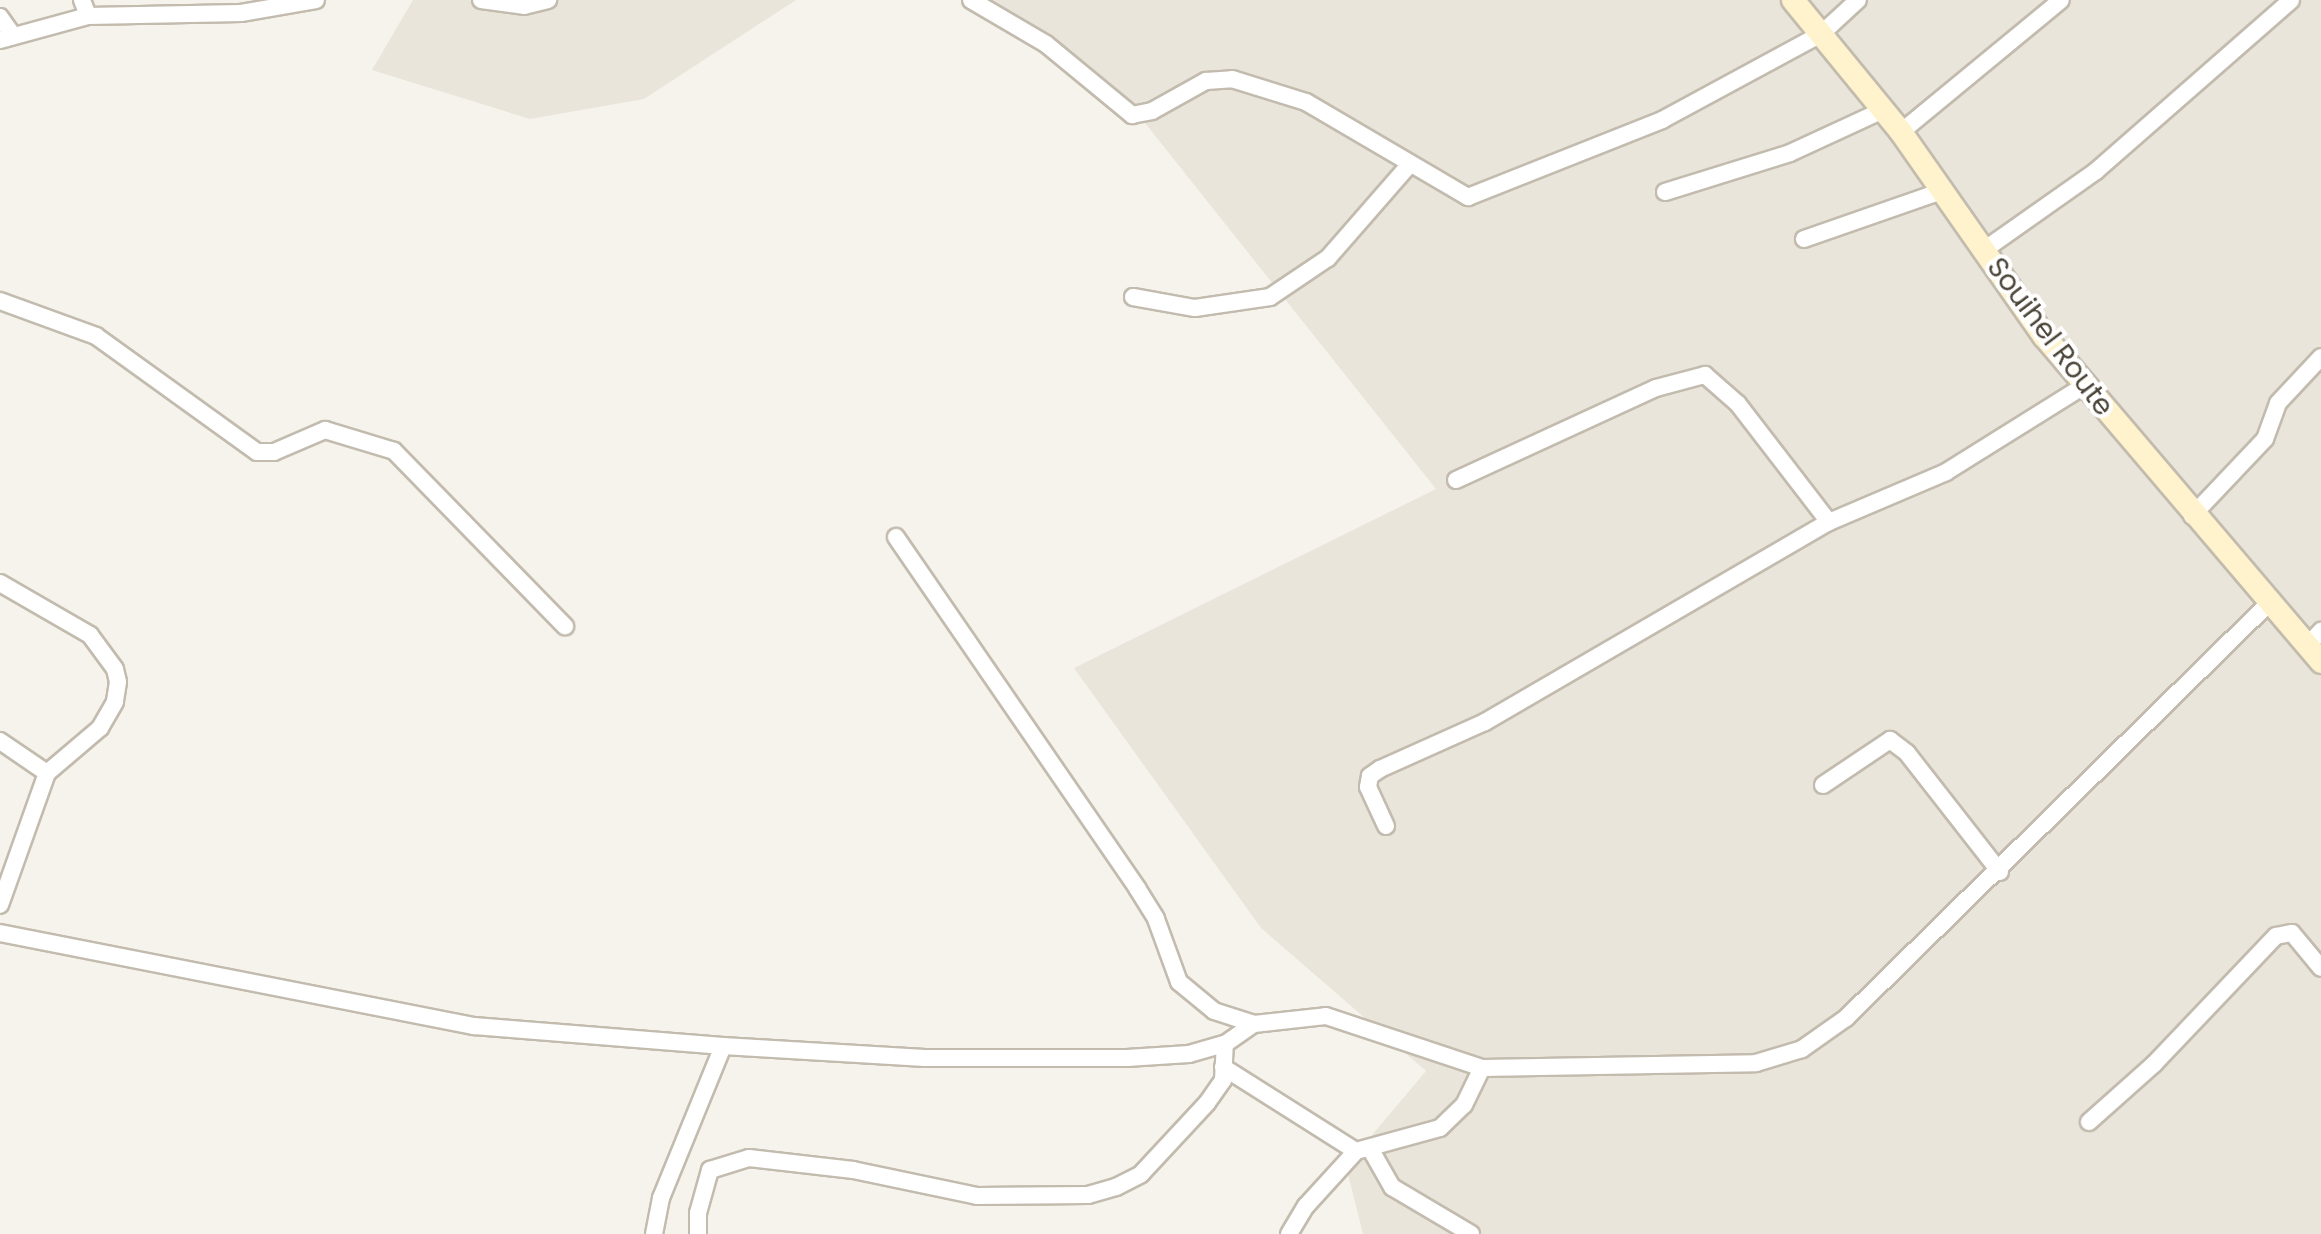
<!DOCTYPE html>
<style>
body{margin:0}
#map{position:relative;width:2321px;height:1234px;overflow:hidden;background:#f6f3ec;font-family:Poppins,sans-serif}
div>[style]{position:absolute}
.residential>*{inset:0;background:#eae5da}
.roads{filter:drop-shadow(2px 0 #c2bbae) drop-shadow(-2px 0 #c2bbae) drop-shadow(0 2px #c2bbae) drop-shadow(0 -2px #c2bbae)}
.street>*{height:16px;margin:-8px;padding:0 8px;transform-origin:8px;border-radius:8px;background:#fff}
.secondary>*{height:22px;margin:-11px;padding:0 11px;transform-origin:11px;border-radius:11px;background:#fff3cd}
span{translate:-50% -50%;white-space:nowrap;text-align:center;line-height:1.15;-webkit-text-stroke:8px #fff;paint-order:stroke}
.street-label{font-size:28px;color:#4b4439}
</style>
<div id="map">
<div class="residential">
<div style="clip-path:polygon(413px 0,796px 0,644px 99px,530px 119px,372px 70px)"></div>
<div style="clip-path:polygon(983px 0,2321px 0,2321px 1234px,1363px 1234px,1346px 1166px,1426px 1071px,1261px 928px,1074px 668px,1436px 489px,1145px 123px)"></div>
</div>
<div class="roads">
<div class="street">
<div style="left:82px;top:0;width:17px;rotate:69deg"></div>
<div style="left:481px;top:0;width:43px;rotate:7.9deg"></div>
<div style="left:524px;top:6px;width:25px;rotate:-14deg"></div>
<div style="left:971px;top:0;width:87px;rotate:30.4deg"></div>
<div style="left:1046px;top:44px;width:112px;rotate:39.5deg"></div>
<div style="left:1132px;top:115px;width:20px;rotate:-11deg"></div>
<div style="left:1152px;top:111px;width:62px;rotate:-29.1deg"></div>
<div style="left:1206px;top:81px;width:26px;rotate:-4deg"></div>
<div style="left:1232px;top:79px;width:77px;rotate:17.3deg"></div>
<div style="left:1306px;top:102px;width:188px;rotate:30.4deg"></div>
<div style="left:1468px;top:197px;width:209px;rotate:-21.6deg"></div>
<div style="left:1662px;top:120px;width:181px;rotate:-28.4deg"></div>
<div style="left:1821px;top:34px;width:50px;rotate:-42.6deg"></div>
<div style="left:0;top:17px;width:21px;rotate:55deg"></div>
<div style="left:0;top:40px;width:91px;rotate:-15.3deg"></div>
<div style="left:88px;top:16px;width:153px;rotate:-1.1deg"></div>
<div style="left:241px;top:13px;width:76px;rotate:-9.8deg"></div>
<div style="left:1901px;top:132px;width:207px;rotate:-39.5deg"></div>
<div style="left:1665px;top:192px;width:131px;rotate:-17.3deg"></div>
<div style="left:1790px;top:153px;width:102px;rotate:-24.8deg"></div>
<div style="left:1804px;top:239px;width:146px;rotate:-19.2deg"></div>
<div style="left:1984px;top:250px;width:137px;rotate:-35.2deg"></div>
<div style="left:2096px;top:171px;width:259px;rotate:-41.2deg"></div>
<div style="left:1133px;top:297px;width:63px;rotate:10.1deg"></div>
<div style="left:1195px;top:308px;width:76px;rotate:-8.3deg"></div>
<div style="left:1270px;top:297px;width:70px;rotate:-33.9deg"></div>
<div style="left:1328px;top:258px;width:123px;rotate:-48.9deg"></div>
<div style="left:0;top:301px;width:102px;rotate:20deg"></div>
<div style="left:96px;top:336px;width:198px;rotate:35.8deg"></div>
<div style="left:257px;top:452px;width:17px"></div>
<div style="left:274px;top:452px;width:56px;rotate:-23.3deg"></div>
<div style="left:325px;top:430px;width:72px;rotate:16.9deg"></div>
<div style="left:394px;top:451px;width:245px;rotate:45.7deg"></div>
<div style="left:1456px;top:480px;width:220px;rotate:-24.7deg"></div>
<div style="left:1656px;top:388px;width:51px;rotate:-14.9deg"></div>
<div style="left:1705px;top:375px;width:44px;rotate:41.3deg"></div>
<div style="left:1738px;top:404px;width:149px;rotate:52.4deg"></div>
<div style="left:2192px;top:516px;width:106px;rotate:-46.5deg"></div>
<div style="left:2265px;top:439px;width:38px;rotate:-70deg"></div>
<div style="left:2278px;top:403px;width:63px;rotate:-46.9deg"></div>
<div style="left:896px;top:537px;width:426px;rotate:55.5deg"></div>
<div style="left:1137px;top:888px;width:36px;rotate:58deg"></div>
<div style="left:1156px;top:919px;width:67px;rotate:69.9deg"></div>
<div style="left:1179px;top:982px;width:45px;rotate:39.6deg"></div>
<div style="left:1214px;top:1011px;width:42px;rotate:18deg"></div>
<div style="left:0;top:583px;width:104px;rotate:30deg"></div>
<div style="left:90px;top:635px;width:42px;rotate:53.7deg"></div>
<div style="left:115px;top:669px;width:13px;rotate:77deg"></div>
<div style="left:118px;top:682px;width:20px;rotate:99deg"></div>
<div style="left:115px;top:702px;width:30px;rotate:120deg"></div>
<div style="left:100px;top:728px;width:70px;rotate:139.7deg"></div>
<div style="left:47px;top:773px;width:140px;rotate:109.6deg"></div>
<div style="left:2307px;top:646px;width:21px;rotate:-47deg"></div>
<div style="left:0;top:741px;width:57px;rotate:34.2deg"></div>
<div style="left:1823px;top:785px;width:81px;rotate:-33.9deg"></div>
<div style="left:1890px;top:740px;width:21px;rotate:37deg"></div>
<div style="left:1907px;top:753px;width:151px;rotate:52deg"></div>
<div style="left:1386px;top:826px;width:43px;rotate:-114.8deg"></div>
<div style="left:1368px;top:787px;width:11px;rotate:-80deg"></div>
<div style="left:1370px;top:776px;width:12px;rotate:-35deg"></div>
<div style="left:1380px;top:769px;width:115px;rotate:-24.1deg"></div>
<div style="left:1485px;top:722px;width:398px;rotate:-30.2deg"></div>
<div style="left:1829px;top:522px;width:127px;rotate:-23.1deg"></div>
<div style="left:1946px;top:472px;width:164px;rotate:-32deg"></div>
<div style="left:0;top:933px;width:483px;rotate:11.1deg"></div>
<div style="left:474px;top:1026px;width:250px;rotate:4.6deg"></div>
<div style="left:723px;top:1046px;width:202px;rotate:3.4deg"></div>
<div style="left:925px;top:1058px;width:202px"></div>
<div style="left:1127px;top:1058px;width:62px;rotate:-3.7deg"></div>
<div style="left:1189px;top:1054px;width:37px;rotate:-16deg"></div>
<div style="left:1225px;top:1044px;width:35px;rotate:-35deg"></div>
<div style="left:1254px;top:1024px;width:72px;rotate:-6.3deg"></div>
<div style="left:1326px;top:1016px;width:164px;rotate:18.4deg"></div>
<div style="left:1482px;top:1068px;width:274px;rotate:-1deg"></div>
<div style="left:1756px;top:1063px;width:48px;rotate:-16.9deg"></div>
<div style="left:1802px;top:1049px;width:54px;rotate:-35.2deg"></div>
<div style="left:1846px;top:1018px;width:593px;rotate:-44.45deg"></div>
<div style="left:1223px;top:1067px;width:157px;rotate:32.3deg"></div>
<div style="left:1356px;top:1151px;width:87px;rotate:-15.3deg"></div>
<div style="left:1440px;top:1128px;width:33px;rotate:-44deg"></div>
<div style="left:1464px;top:1105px;width:41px;rotate:-64.1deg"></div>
<div style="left:2089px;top:1122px;width:87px;rotate:-41.7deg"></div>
<div style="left:2154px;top:1064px;width:177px;rotate:-46.4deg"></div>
<div style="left:2276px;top:936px;width:16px;rotate:-11deg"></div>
<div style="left:2292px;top:933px;width:45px;rotate:50.4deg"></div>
<div style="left:1371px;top:1150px;width:43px;rotate:60.4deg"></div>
<div style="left:1392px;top:1187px;width:92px;rotate:30.7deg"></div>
<div style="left:654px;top:1234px;width:37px;rotate:-79deg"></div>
<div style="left:661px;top:1198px;width:164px;rotate:-67.8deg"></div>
<div style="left:698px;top:1234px;width:21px;rotate:-90deg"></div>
<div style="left:698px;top:1213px;width:45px;rotate:-74.4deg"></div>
<div style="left:710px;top:1170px;width:41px;rotate:-17.1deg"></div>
<div style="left:749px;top:1158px;width:105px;rotate:6.6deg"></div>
<div style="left:853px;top:1170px;width:127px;rotate:11.8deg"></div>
<div style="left:977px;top:1196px;width:111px;rotate:-0.5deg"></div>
<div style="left:1088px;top:1195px;width:29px;rotate:-16deg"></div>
<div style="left:1116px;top:1187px;width:28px;rotate:-27deg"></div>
<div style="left:1141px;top:1174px;width:97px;rotate:-47.1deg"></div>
<div style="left:1207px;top:1103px;width:28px;rotate:-55deg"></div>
<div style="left:1223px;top:1080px;width:36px;rotate:-87deg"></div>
<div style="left:1289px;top:1234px;width:33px;rotate:-59deg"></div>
<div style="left:1306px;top:1206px;width:74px;rotate:-47.7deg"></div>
</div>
<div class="secondary">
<div style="left:1793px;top:0;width:171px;rotate:50.7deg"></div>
<div style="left:1901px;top:132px;width:249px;rotate:55deg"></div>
<div style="left:2044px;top:336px;width:428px;rotate:49.6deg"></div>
</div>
</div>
<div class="street-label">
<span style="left:2050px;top:337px;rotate:53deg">Souihel Route</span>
</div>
</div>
